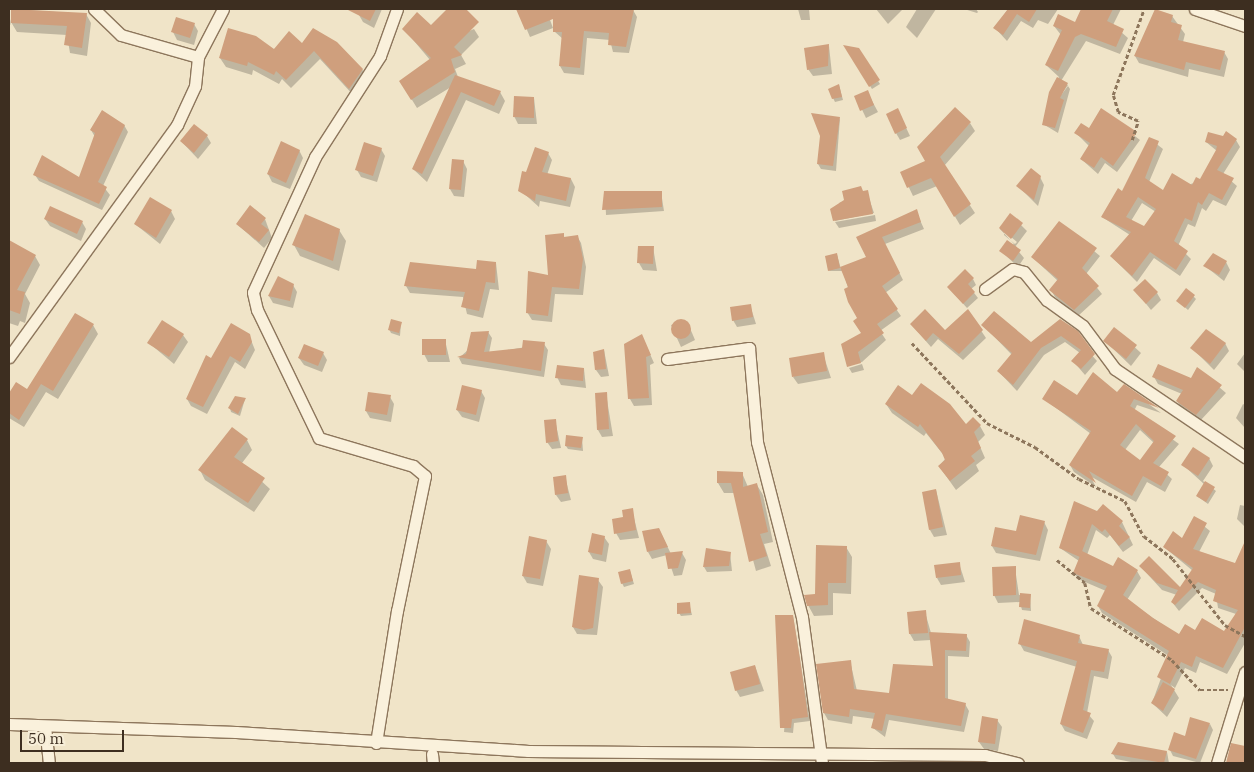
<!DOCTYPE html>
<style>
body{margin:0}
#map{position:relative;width:1254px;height:772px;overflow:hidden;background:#f0e4c8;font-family:"IBM Plex Serif",serif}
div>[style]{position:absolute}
.shadow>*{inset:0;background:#0003}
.building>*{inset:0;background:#cf9f7d}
.round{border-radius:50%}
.path>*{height:2.5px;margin-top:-1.25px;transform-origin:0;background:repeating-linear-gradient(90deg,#8d765c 0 4px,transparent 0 6.5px)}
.roads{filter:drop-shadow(1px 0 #8d765c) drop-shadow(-1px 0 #8d765c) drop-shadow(0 1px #8d765c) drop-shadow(0 -1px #8d765c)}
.minor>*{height:11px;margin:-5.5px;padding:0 5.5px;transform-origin:5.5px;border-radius:5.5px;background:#faf1dc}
span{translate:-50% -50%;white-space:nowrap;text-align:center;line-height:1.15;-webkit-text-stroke:4px #f7eed8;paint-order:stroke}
.frame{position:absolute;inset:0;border:10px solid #3d2e20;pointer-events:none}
.scale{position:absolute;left:20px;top:730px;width:104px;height:22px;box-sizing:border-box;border:2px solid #3d2e20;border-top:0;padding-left:6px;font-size:15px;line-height:18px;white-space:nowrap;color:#3d2e20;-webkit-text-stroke:4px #f7eed8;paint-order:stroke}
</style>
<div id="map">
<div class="shadow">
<div style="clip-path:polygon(13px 9px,86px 14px,91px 23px,87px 56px,70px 53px,67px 35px,17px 32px,11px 22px,9px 29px)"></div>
<div style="clip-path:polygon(362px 9px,382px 9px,374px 28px,363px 22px,359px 15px)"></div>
<div style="clip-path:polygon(449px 9px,464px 9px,470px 14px,457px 36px,474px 29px,479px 37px,461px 55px,466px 64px,455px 69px,458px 77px,500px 92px,505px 101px,499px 114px,466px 100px,427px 182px,413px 169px,451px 87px,417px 108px,401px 82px,430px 60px,404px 29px,431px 26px)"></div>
<div style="clip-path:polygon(546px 9px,553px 28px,530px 37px,519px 11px)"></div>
<div style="clip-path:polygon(578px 9px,609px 9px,614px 21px,616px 9px,633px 10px,637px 17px,629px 53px,613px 52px,610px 40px,587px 38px,584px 75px,564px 73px,560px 66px,563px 39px,555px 32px,554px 21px,576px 21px)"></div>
<div style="clip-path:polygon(798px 9px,809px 9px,810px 20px,801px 20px)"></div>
<div style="clip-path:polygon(876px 9px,903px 9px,888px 24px)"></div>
<div style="clip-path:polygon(917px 9px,936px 9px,917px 38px,906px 27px)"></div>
<div style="clip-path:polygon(964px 9px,976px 9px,978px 12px,977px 13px)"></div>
<div style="clip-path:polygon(1008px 9px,1058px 9px,1048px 24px,1038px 20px,1033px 28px,1021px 21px,1007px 41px,995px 28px)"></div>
<div style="clip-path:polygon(1083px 9px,1121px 9px,1113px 25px,1128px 38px,1120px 54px,1086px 41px,1061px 81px,1068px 85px,1055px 103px,1068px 86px,1070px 89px,1058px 133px,1043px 124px,1050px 92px,1059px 77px,1046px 65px,1061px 35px,1054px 26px,1075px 24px)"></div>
<div style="clip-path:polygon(1172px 16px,1185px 34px,1183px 42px,1224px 52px,1228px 59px,1224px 77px,1189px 69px,1188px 77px,1139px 63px,1135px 56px)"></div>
<div style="clip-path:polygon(194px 24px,198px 31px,194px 45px,177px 40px,173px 32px)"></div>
<div style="clip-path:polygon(303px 44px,362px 69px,367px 79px,355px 97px,320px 59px,291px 88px,282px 79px,279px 84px,253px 70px,252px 75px,226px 67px,220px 58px)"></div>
<div style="clip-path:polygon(829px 46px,832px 74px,813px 76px,808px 69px)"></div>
<div style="clip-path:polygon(845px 47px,858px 49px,880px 84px,872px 89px)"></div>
<div style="clip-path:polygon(839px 85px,843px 100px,835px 102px,833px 98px)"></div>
<div style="clip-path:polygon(856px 97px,871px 99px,878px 112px,866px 118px)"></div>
<div style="clip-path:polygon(534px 98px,537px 124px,518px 124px,514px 116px)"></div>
<div style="clip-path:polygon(1101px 110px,1140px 140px,1117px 172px,1105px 163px,1098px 174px,1081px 159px,1089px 146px,1076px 133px,1090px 130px)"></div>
<div style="clip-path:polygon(901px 117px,910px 136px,900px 140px,896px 133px)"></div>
<div style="clip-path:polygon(840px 118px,836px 171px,821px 169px,818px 164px)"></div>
<div style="clip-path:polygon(970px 123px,975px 131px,944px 166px,975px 213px,960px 225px,937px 186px,913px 196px,902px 173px,927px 161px)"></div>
<div style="clip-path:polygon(124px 125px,128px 132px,103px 186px,110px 195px,102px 210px,39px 181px,35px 175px,80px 179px,95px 137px,91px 130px)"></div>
<div style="clip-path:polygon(207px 136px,211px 143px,198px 159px,181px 141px)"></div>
<div style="clip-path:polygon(evenodd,1149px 138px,1163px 149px,1149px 182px,1163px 192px,1201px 181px,1217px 151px,1206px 142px,1236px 140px,1240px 147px,1223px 174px,1237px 186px,1226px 206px,1213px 200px,1206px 211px,1202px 208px,1195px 227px,1188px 224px,1178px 246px,1191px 259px,1180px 276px,1154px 258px,1137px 282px,1111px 256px,1130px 235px,1102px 217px,1123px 193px,1149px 138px,1142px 203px,1156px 212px,1145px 228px,1131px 221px,1142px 203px)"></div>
<div style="clip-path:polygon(381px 149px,385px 156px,377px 182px,361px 177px,357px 170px)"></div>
<div style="clip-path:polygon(299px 150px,303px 158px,290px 189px,272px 182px,268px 174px)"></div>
<div style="clip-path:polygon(548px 153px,552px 160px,547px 175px,571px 179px,575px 187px,570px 207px,540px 201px,539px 207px,520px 190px,527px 173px)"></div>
<div style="clip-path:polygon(463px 161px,467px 169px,464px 197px,454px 196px,450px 189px)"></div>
<div style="clip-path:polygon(1040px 177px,1044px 185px,1038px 206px,1018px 186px)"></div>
<div style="clip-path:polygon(605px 192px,661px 192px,664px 211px,606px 215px)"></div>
<div style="clip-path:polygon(867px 192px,874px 213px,835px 221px,832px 210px,840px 208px,839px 203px)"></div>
<div style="clip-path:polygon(171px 211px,175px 219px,160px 244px,135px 224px)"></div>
<div style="clip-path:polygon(916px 211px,924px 229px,885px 244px,903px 280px,885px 293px,901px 316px,880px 331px,886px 340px,862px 362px,848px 365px,862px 334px,843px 271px,829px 271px,837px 255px,841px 269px,867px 258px,857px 238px)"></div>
<div style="clip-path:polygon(875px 215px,876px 221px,839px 228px,835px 222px)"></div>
<div style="clip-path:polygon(evenodd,1011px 215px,1027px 231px,1015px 247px,1024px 258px,1018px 267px,1001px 251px,1014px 244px,1000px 229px,1011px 215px,1004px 231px,1017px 242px,1015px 244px,1004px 235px,1004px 231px)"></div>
<div style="clip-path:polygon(45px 219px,82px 222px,86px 229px,81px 241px,50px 226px)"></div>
<div style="clip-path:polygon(265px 219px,272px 238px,264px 248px,237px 224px)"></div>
<div style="clip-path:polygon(1059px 222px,1100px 256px,1086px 274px,1102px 294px,1078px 316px,1055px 297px,1051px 290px,1058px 281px,1032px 257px)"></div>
<div style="clip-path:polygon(339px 230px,346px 241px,339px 271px,300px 256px,294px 245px)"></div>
<div style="clip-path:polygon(563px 235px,565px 238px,577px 236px,581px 243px,586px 267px,583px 295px,555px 294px,552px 322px,532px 320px,527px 312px,549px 276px)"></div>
<div style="clip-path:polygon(9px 244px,35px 256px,40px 265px,25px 294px,30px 303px,25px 323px,20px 321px,18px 326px,9px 323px)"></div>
<div style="clip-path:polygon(653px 247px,657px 271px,643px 270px,639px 263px)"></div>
<div style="clip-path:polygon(1226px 262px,1230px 270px,1224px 281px,1205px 266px)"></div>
<div style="clip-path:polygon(496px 263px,499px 290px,490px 289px,483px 318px,467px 314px,463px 297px,410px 293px,406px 286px,411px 264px,478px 270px)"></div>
<div style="clip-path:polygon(973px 279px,976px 285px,971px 289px,978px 298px,967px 308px,948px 287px)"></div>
<div style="clip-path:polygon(293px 285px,297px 292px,293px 308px,273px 303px,269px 296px)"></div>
<div style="clip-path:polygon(1135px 290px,1157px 293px,1161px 300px,1151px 310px)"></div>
<div style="clip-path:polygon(1187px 290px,1196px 299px,1188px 310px,1178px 301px)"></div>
<div style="clip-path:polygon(750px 305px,756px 324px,737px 327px,733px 320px)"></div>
<div style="clip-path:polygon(968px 311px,986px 338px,963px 360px,938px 339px,931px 347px,911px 324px,945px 332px)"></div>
<div style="clip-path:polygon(1060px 320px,1097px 361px,1085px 375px,1073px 361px,1080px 353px,1065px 342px,1044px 355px,1017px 391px,998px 371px,1012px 355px,983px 325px,1031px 344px)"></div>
<div style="clip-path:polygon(687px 321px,695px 340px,681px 347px,671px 325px)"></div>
<div style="clip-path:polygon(401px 323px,400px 336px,391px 333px,389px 329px)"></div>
<div style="clip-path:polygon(93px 325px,98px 334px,58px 399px,46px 392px,24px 427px,9px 418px,9px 396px,16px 384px,27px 390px)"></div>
<div style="clip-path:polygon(1115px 329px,1141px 353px,1131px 366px,1105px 341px)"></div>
<div style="clip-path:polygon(488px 332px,492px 338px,489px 353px,544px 344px,548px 350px,544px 377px,462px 364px,459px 358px)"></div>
<div style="clip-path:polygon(183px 335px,188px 342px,174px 364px,149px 343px)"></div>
<div style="clip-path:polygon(249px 335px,255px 350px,245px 369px,235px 362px,207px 414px,191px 406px,187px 399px,211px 359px)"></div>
<div style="clip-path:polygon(642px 336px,654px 363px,650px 365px,652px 405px,634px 406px,630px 399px)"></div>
<div style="clip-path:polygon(445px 340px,450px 362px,428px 362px,424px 354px)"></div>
<div style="clip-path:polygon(1225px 343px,1229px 351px,1214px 370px,1192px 348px)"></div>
<div style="clip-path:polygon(604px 350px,609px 376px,601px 377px,596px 370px)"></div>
<div style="clip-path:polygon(323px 353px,327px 360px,322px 372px,304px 365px,299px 358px)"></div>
<div style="clip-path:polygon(1245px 353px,1245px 372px,1237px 364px)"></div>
<div style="clip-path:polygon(823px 354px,831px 378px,798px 384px,793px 377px)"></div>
<div style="clip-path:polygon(862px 364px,864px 370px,852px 373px,849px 368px)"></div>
<div style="clip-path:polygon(584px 369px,586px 388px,561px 385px,557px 377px)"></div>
<div style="clip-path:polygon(1198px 369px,1226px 393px,1200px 421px,1181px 408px,1177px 401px,1182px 394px,1158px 384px,1154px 377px,1191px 379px)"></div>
<div style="clip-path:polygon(evenodd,1124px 386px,1161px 413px,1137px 405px,1134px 411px,1179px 444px,1159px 467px,1172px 479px,1165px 492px,1147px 482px,1136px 502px,1090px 476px,1096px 487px,1074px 472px,1070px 465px,1091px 434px,1044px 399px,1117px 394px,1124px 386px,1140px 430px,1154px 443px,1141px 462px,1125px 450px,1140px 430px)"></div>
<div style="clip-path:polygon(481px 391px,485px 398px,479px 422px,462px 417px,457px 410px)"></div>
<div style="clip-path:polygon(606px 394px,613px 436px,602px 437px,598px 430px)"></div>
<div style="clip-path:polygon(390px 397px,394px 404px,391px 422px,370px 418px,366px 411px)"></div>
<div style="clip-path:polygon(912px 397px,965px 426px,980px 426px,985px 435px,978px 442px,985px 458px,976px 465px,979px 471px,956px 490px,939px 466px,946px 458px,926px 433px,924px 436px,892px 413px,886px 404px)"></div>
<div style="clip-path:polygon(245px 399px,240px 416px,231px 412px,230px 408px)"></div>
<div style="clip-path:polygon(1243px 404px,1245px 405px,1245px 428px,1236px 418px)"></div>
<div style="clip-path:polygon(555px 420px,561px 448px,552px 449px,547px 442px)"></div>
<div style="clip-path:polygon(582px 438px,583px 451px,568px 449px,566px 446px)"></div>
<div style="clip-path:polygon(247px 440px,252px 450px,242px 463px,270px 489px,254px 512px,205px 480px,200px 470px)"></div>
<div style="clip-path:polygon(1209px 458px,1213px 466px,1203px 481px,1216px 491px,1208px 504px,1197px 496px,1204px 484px,1183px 465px)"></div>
<div style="clip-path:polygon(742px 473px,748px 487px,757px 485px,763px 495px,773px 542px,764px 544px,771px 566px,756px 571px,735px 493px,724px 493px,718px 483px)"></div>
<div style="clip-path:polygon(565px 477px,571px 500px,561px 502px,556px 495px)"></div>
<div style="clip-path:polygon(936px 490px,947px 535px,934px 537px,930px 530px)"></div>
<div style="clip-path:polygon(1075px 503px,1122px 522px,1133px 545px,1123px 552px,1110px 535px,1107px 538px,1096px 530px,1087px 555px,1113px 567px,1137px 571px,1141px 578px,1127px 600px,1179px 636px,1224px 633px,1236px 614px,1218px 608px,1216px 594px,1202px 588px,1179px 611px,1172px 602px,1177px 595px,1162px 590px,1141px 567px,1181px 589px,1193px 571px,1164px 547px,1183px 539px,1194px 518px,1210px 531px,1199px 552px,1236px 564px,1245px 544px,1245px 643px,1227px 674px,1200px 662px,1196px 673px,1185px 668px,1175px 688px,1171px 685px,1179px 698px,1167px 717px,1152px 703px,1169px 656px,1102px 613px,1098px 606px,1106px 591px,1078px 579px,1074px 573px,1079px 561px,1060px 548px)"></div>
<div style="clip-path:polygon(1240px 505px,1245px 506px,1245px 527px,1237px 519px)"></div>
<div style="clip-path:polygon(632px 510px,639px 538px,620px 540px,616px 533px)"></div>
<div style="clip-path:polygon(1044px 522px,1048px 530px,1040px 561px,996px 553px,992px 546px)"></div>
<div style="clip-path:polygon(659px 529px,671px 554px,682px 553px,686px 560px,682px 575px,674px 576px,667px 555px,652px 559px,648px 552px)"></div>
<div style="clip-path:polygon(604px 537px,609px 544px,606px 562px,593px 559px,589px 552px)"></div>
<div style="clip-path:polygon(546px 541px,551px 549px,543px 586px,527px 583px,523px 576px)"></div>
<div style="clip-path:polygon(846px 547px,852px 557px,851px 594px,833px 593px,833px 615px,814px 616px,808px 605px)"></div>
<div style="clip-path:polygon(730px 553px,732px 571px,707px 572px,704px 567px)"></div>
<div style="clip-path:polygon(959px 563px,965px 582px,941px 585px,937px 578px)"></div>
<div style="clip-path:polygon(1015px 568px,1019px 595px,1030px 595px,1031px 611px,1022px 610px,1020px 602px,998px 603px,994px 595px)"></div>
<div style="clip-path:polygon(630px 571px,634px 584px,624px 587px,622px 583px)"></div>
<div style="clip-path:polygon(598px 580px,603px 587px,597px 635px,577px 634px,573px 627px)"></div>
<div style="clip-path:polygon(689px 603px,692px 615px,681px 616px,679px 613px)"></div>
<div style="clip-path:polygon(925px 612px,931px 633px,966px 635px,970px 642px,969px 657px,948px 656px,948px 700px,965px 704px,969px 711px,964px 732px,889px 720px,885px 737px,873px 728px,875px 719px,853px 716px,852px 724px,828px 720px,824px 713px,850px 661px,857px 691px,890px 694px,935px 667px,931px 640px,914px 641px,910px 634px,909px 613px)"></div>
<div style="clip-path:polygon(793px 616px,810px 721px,794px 723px,793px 733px,784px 732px)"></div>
<div style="clip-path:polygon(1079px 636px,1083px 645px,1108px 650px,1112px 657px,1108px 679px,1094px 676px,1087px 713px,1094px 721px,1087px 739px,1065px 731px,1061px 724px,1077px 667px,1024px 651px,1020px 644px)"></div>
<div style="clip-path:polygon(755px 666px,764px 691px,740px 697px,736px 690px)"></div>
<div style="clip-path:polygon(997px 720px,1002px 727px,998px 751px,984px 749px,979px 742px)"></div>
<div style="clip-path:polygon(1210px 724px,1213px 730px,1200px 763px,1173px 756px,1170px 750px)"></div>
<div style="clip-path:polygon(1167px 752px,1169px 763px,1136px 763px,1116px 759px,1113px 754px)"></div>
</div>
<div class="building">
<div style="clip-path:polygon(11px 9px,87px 13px,82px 48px,64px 45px,67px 26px,11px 23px)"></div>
<div style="clip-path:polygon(346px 9px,376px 9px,370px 21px)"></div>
<div style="clip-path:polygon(447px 9px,466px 9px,479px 22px,454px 47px,462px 55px,451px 59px,455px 72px,411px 100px,399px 81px,431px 58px,402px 29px,417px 12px,431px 25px)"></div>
<div style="clip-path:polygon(516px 9px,634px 9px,626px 47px,608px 45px,609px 33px,584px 31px,580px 68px,559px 66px,562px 32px,553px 32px,553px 19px,525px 30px)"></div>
<div style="clip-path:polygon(1008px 9px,1037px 9px,1029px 22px,1017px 14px,1003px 35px,993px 28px)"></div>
<div style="clip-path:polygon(1081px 9px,1113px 9px,1107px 21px,1124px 29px,1116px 47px,1081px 34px,1075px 37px,1058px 71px,1045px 65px,1062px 30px,1053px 26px,1058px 14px,1075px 22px)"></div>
<div style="clip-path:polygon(1155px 9px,1173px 15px,1171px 22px,1182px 25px,1178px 40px,1225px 51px,1220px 70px,1186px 62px,1184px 70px,1134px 56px)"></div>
<div style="clip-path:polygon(176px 17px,195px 23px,190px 38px,171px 32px)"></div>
<div style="clip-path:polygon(228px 28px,256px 36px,274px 49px,289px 31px,302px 43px,313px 28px,337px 42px,363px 69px,349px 89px,314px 51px,286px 80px,276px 71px,274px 75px,248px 62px,247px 66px,219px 58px)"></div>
<div style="clip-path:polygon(829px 44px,828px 66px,807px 70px,804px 48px)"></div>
<div style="clip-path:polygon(843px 45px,859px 48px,880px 80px,869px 87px)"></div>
<div style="clip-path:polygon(455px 75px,501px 91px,494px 106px,461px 92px,422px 174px,412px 169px)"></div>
<div style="clip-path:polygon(1057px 77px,1068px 83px,1060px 98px,1064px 100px,1055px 128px,1042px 125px,1049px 92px)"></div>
<div style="clip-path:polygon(839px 84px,842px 97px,832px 99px,828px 89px)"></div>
<div style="clip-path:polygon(868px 90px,874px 105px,860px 111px,854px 96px)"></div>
<div style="clip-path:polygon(514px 96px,534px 97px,534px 118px,513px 117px)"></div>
<div style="clip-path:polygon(955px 107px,971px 122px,940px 157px,971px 204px,954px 217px,931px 178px,907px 188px,900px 172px,925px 161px,917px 147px)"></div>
<div style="clip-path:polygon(898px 108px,907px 128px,895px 134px,886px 114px)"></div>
<div style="clip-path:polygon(1101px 108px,1137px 132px,1113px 166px,1101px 157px,1094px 168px,1080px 159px,1090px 143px,1074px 133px,1081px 123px,1089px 128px)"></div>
<div style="clip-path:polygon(102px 110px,125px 125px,98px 182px,107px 187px,99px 204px,33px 175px,42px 155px,79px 177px,95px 133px,90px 130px)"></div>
<div style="clip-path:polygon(811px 113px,840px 117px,833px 166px,817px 164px,820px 136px)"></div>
<div style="clip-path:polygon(194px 124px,208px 135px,194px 153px,180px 141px)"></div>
<div style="clip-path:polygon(evenodd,1226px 131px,1237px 139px,1217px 170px,1234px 178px,1222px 200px,1209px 193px,1202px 205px,1198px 202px,1192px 221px,1185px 218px,1174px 241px,1188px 251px,1176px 270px,1150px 252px,1132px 276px,1110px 256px,1131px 232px,1101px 217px,1118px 188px,1122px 191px,1149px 137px,1159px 141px,1145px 178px,1163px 190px,1172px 173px,1192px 185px,1196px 177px,1200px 179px,1216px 150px,1217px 146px,1205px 142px,1208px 132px,1223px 136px,1226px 131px,1138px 197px,1156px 209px,1144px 226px,1126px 217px,1138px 197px)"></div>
<div style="clip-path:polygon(281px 141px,300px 150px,286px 183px,267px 174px)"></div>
<div style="clip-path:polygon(364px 142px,382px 148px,373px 176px,355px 170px)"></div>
<div style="clip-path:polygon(535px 147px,549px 152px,542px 172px,571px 178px,566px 201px,536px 194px,535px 201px,518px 191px,522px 171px,526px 172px)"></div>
<div style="clip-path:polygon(452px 159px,464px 160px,461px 190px,449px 189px)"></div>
<div style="clip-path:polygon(1031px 168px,1041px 176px,1034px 200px,1016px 186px)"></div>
<div style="clip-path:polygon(861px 186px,863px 191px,868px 190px,873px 214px,833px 221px,830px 209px,844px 200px,842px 191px)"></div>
<div style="clip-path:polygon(604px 191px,662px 191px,662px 207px,602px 210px)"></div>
<div style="clip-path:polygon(150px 197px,172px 210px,156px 238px,134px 224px)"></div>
<div style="clip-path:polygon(250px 205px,266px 218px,261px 224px,269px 230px,259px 242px,236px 224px)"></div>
<div style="clip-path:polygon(50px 206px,83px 221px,77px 234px,44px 219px)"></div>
<div style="clip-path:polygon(917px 209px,921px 222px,882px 237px,900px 273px,882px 286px,898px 309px,877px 324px,884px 333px,858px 352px,861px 363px,847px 367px,841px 344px,861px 333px,853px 321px,857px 318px,848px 302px,844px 289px,848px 287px,840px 267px,866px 257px,856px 237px)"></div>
<div style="clip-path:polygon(1010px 213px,1023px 223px,1011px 239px,999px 228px)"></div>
<div style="clip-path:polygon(305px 214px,340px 229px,333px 261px,292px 245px)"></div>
<div style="clip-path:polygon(1059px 221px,1097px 248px,1082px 268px,1099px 286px,1074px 310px,1049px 290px,1058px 279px,1031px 257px)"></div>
<div style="clip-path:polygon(564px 233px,564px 237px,578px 235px,583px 259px,579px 289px,552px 287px,548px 316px,526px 313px,528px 271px,548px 275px,545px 235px)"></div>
<div style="clip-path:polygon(9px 240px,36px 255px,17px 290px,25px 292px,20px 314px,9px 310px)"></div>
<div style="clip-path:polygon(1007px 240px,1021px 250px,1013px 261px,999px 251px)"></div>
<div style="clip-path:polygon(638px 246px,654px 246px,653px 264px,637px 263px)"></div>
<div style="clip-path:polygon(837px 253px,840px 268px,828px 271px,825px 256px)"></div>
<div style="clip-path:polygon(1213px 253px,1227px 261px,1219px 275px,1203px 266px)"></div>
<div style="clip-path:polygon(477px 260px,496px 262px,495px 283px,486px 282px,479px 311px,461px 307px,465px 292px,404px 286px,410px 262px,476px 269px)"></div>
<div style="clip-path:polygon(965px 269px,974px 278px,968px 284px,975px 292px,963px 304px,947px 287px)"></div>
<div style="clip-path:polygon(278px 276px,294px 284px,290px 301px,268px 296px)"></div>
<div style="clip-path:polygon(1145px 279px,1158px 292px,1146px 304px,1133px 290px)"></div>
<div style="clip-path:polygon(1186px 288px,1195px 295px,1185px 308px,1176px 301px)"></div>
<div style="clip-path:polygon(751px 304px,753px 317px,732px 321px,730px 307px)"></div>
<div style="clip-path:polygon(925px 309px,945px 330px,968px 309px,983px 330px,959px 354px,933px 333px,926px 341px,910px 324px)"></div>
<div style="clip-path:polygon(994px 311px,1031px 342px,1060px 319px,1078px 331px,1095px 354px,1081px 369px,1071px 361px,1081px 350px,1061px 336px,1041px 348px,1013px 385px,997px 371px,1012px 353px,981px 325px)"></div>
<div style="clip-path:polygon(75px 313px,94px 324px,53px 391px,41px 384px,19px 420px,9px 413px,9px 393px,16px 382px,27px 389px)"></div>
<div style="clip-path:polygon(391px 319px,402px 322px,399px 333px,388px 330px)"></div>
<div class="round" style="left:671px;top:319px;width:20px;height:20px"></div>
<div style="clip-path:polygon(162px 320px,184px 334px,169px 357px,147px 343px)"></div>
<div style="clip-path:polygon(231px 323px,250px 334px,252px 342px,240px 362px,230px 356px,203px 407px,186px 399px,206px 355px,211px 358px)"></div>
<div style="clip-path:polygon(1114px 327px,1137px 345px,1126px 359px,1103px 341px)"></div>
<div style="clip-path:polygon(1206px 329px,1226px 343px,1210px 364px,1190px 348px)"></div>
<div style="clip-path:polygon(489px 331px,484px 352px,522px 348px,523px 340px,545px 342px,541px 371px,457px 357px,466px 354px,471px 332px)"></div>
<div style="clip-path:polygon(642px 334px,651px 355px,646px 357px,649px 398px,628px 399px,624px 344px)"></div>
<div style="clip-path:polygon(422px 339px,446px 339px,446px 355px,422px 355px)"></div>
<div style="clip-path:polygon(304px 344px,324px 352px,318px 366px,298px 358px)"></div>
<div style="clip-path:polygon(604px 349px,606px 369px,595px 370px,593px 352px)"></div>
<div style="clip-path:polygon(824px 352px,827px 371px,792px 377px,789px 358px)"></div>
<div style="clip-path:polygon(1158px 364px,1191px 378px,1197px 367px,1222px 385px,1196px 415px,1176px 401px,1183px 390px,1152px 377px)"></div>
<div style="clip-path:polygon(557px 365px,584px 368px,583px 381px,555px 378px)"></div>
<div style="clip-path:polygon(evenodd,1093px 372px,1117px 392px,1124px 384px,1159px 408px,1134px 399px,1130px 406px,1176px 436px,1153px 463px,1169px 472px,1161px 486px,1143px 476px,1132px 496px,1089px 471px,1096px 483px,1069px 465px,1091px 431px,1042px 399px,1054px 380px,1077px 395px,1093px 372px,1136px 424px,1154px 441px,1140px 460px,1120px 445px,1136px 424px)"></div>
<div style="clip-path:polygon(921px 383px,950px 404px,966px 424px,973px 417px,981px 425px,974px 432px,981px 448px,971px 456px,975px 461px,950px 481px,938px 466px,945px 460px,942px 453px,920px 424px,918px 427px,885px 404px,898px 385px,912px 395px)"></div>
<div style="clip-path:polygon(462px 385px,482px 390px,476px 415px,456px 410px)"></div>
<div style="clip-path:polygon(368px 392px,391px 395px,387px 415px,365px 411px)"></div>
<div style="clip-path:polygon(607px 392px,609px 429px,597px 430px,595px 393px)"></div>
<div style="clip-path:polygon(235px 396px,246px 398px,238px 414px,228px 408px)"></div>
<div style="clip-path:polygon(556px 419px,558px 441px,546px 443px,544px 420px)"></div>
<div style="clip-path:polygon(232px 427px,248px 439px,234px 457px,265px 478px,248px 503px,198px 470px)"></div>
<div style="clip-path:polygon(566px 435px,583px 437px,581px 448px,565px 446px)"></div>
<div style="clip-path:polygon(1193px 447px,1210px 458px,1198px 476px,1181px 465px)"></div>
<div style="clip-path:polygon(717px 471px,743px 472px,743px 487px,757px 483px,768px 532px,760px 534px,767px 556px,749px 562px,731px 483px,717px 483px)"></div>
<div style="clip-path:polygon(566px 475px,568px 493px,555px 495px,553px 477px)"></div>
<div style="clip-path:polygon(1205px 481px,1215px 487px,1206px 502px,1196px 496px)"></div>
<div style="clip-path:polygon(936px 489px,943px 527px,929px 530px,922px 492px)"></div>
<div style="clip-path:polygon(1074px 501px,1097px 511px,1103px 504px,1123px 521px,1119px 526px,1130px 537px,1119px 546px,1105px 529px,1102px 532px,1092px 524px,1080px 557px,1059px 548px)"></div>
<div style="clip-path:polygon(633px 508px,636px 530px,614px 534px,612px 519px,623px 517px,622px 510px)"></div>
<div style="clip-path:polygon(1020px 515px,1045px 521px,1036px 555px,991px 546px,995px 527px,1016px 531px)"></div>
<div style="clip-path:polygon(1194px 516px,1207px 523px,1193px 549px,1235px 563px,1245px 541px,1245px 627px,1223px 668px,1196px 656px,1192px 667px,1181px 662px,1170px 684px,1157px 677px,1169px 651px,1097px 606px,1107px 586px,1073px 573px,1082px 551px,1113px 566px,1118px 557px,1138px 570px,1123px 595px,1153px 618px,1179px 634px,1185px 624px,1195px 630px,1202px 618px,1224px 631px,1238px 610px,1213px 601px,1216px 590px,1198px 582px,1175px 605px,1171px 602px,1178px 590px,1157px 583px,1139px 566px,1149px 556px,1180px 587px,1193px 568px,1163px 547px,1173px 531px,1182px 538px)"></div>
<div style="clip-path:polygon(659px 528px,668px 547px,647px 552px,642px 531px)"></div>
<div style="clip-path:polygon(592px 533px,605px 536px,602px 555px,588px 552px)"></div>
<div style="clip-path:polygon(529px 536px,547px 540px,540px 579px,522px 576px)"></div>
<div style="clip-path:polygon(816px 545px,847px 546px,846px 583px,828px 583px,828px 605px,807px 606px,804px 595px,815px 594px)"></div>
<div style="clip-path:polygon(706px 548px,731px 552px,729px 566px,703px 567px)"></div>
<div style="clip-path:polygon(683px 551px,678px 568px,668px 569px,665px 553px)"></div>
<div style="clip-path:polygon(960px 562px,961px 575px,936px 578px,934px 565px)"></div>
<div style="clip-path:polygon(1016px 566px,1016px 595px,993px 596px,992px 567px)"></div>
<div style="clip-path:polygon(630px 569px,633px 581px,621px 584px,618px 572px)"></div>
<div style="clip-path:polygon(579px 575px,599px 578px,593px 628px,584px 630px,572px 627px)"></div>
<div style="clip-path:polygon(1020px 593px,1031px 594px,1030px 608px,1019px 607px)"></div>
<div style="clip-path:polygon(690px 602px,691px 613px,677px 614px,677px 603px)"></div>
<div style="clip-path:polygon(926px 610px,928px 633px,909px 634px,907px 612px)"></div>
<div style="clip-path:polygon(775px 615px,793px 615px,800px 659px,808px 717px,792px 719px,791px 728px,780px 728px)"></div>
<div style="clip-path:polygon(1024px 619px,1080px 635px,1078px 643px,1109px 649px,1104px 672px,1091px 670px,1083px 710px,1091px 713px,1083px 733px,1060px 724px,1077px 661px,1018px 644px)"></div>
<div style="clip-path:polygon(929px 632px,967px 634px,966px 651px,945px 650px,945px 698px,966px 703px,961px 726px,886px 714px,882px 731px,871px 728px,875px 713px,850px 709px,849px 717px,823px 713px,816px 664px,851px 660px,854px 689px,889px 693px,893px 664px,933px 666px)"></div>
<div style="clip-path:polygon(755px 665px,760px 684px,735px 691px,730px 672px)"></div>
<div style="clip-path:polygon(1163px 682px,1175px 689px,1163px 711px,1151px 703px)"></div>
<div style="clip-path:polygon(982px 716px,998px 719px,995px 744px,978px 742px)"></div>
<div style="clip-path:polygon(1190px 717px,1210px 723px,1196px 759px,1168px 750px,1174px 732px,1185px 736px)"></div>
<div style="clip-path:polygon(1118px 742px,1167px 751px,1164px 763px,1111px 754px)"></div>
<div style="clip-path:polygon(1231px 743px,1245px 746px,1245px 763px,1226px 763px)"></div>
</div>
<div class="path">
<div style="left:1132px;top:140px;width:20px;rotate:-72deg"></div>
<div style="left:1138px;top:121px;width:22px;rotate:-156deg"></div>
<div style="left:1118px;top:112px;width:18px;rotate:-106deg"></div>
<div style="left:1113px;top:95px;width:91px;rotate:-70.2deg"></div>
<div style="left:912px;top:343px;width:110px;rotate:46.8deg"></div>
<div style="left:987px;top:423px;width:54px;rotate:26.6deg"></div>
<div style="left:1035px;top:447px;width:54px;rotate:36deg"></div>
<div style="left:1079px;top:479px;width:51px;rotate:25.6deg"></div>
<div style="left:1125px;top:501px;width:40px;rotate:62deg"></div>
<div style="left:1144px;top:536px;width:37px;rotate:38deg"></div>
<div style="left:1173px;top:559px;width:84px;rotate:51.8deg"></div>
<div style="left:1225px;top:625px;width:23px;rotate:29deg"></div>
<div style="left:1057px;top:560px;width:36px;rotate:39deg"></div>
<div style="left:1085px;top:583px;width:26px;rotate:77deg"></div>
<div style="left:1091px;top:608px;width:96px;rotate:32.7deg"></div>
<div style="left:1172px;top:660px;width:41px;rotate:47deg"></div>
<div style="left:1200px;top:690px;width:28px"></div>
</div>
<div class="roads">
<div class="minor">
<div style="left:94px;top:9px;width:37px;rotate:44deg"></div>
<div style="left:121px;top:35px;width:80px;rotate:15.9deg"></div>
<div style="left:1195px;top:9px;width:53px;rotate:18.8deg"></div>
<div style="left:985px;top:289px;width:34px;rotate:-36deg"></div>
<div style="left:1013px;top:269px;width:11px;rotate:15deg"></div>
<div style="left:1024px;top:272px;width:36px;rotate:51deg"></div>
<div style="left:1047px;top:300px;width:44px;rotate:35.8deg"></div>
<div style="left:1083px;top:326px;width:54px;rotate:53.3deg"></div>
<div style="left:1115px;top:369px;width:157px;rotate:34.1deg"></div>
<div style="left:9px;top:357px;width:286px;rotate:-54.1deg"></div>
<div style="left:177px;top:125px;width:43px;rotate:-65.2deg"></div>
<div style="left:195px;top:86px;width:29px;rotate:-84deg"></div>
<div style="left:198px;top:57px;width:54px;rotate:-62.5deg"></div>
<div style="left:667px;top:359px;width:83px;rotate:-7.6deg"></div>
<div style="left:749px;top:348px;width:94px;rotate:85.1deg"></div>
<div style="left:757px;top:442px;width:181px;rotate:75.6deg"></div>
<div style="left:802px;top:617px;width:147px;rotate:82.2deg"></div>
<div style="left:9px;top:724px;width:227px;rotate:2deg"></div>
<div style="left:236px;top:732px;width:293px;rotate:3.7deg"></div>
<div style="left:528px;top:751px;width:457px;rotate:0.5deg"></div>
<div style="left:985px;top:755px;width:34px;rotate:14deg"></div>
<div style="left:45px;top:726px;width:37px;rotate:84deg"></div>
<div style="left:376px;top:743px;width:134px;rotate:-81deg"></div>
<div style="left:397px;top:611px;width:138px;rotate:-78.3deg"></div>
<div style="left:425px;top:476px;width:16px;rotate:-140deg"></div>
<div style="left:413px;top:466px;width:98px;rotate:-163.4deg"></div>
<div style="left:319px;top:438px;width:142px;rotate:-115.8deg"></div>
<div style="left:257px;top:310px;width:18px;rotate:-103deg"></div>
<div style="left:253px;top:292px;width:149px;rotate:-65.3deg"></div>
<div style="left:315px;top:157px;width:120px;rotate:-57.2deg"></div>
<div style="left:380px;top:56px;width:50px;rotate:-70.1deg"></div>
<div style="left:432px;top:754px;width:9px;rotate:84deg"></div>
<div style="left:1217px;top:763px;width:95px;rotate:-72.9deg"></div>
</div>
</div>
<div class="frame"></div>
<div class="scale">50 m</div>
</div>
